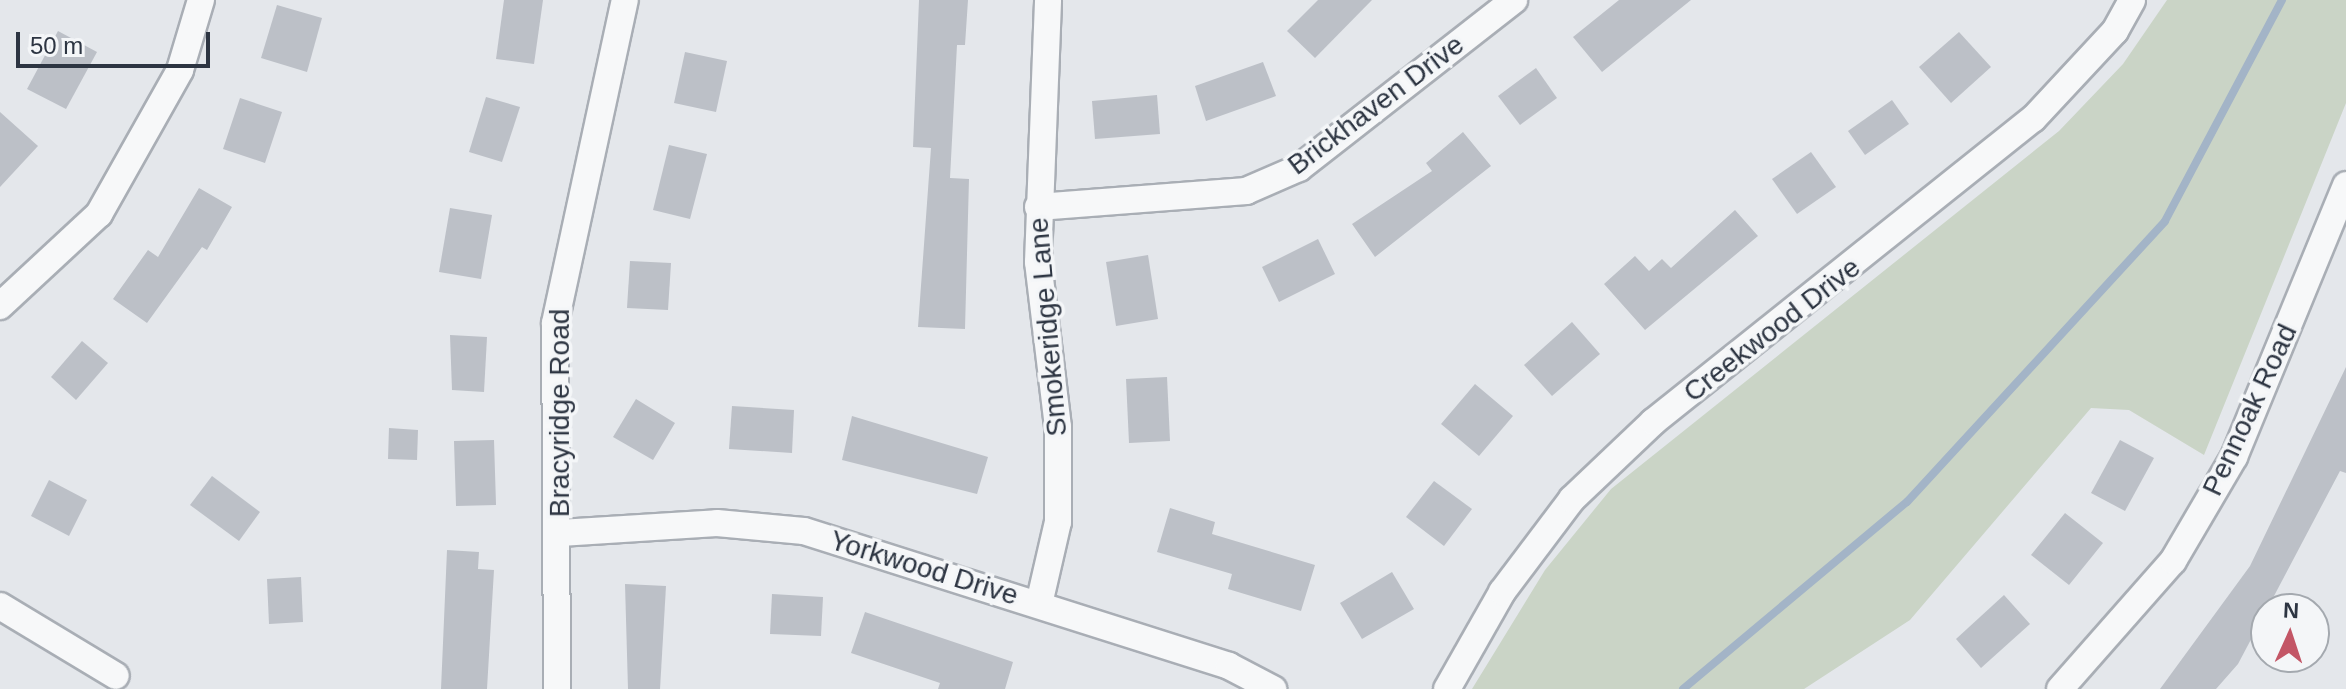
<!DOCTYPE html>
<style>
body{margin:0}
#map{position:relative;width:2346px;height:689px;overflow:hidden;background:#e4e7eb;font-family:Arial,sans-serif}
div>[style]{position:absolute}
.green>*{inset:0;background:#cad4c6}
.stream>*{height:8px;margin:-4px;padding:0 4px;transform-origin:4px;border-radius:4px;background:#a3b4c7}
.building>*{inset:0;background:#bcc0c7}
.roads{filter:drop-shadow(2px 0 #a9aeb5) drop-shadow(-2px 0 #a9aeb5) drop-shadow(0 2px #a9aeb5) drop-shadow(0 -2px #a9aeb5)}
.minor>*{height:26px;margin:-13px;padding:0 13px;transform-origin:13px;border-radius:13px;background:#f7f8f9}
span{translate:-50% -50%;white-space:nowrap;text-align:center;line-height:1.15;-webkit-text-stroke:7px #f4f6f8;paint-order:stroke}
.street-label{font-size:28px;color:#2d3542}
.north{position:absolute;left:2250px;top:593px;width:80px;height:80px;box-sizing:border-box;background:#f4f6f8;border:2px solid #a4a9af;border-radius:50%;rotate:3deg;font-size:22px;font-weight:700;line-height:32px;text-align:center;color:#2d3542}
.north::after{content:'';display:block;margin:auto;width:28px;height:36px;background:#c35666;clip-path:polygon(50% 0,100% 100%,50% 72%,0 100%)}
.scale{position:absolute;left:16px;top:32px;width:194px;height:36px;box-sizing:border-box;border:4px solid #2d3542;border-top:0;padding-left:10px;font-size:24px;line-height:28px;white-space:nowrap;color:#2d3542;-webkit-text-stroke:6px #f4f6f8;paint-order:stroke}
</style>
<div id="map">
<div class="green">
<div style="clip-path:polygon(2167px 0,2346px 0,2346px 103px,2204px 455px,2129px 410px,2091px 408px,1910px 620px,1804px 689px,1472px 689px,1545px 570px,1611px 489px,2059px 131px,2123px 64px)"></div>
</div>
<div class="stream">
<div style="left:1683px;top:689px;width:292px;rotate:-39.9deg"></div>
<div style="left:1907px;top:502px;width:381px;rotate:-47.4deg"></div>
<div style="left:2165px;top:221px;width:250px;rotate:-62.1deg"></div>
</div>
<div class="building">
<div style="clip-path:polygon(504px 0,543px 0,534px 64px,496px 59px)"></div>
<div style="clip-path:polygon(919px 0,968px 0,965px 45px,957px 45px,950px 178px,969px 179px,965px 329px,918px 327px,931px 148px,913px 147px)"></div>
<div style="clip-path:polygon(1318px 0,1372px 0,1315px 58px,1287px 31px)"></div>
<div style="clip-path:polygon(1619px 0,1691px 0,1602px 72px,1573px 37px)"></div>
<div style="clip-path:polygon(277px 5px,322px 18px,307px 72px,261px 58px)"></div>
<div style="clip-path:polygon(58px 31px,97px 52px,66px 109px,27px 89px)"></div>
<div style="clip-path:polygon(1959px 32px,1991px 67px,1951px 103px,1919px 67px)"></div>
<div style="clip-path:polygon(685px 52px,727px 61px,716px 112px,674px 103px)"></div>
<div style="clip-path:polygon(1263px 62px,1276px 96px,1206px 121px,1195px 86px)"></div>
<div style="clip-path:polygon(1536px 68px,1557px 98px,1520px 125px,1498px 96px)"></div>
<div style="clip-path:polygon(1157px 95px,1160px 134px,1095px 139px,1092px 101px)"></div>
<div style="clip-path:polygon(486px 97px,520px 107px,502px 162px,469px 152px)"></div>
<div style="clip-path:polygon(240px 98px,282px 112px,265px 163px,223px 149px)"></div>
<div style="clip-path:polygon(1892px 100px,1909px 124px,1865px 155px,1848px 131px)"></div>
<div style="clip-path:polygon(0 112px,38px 146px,0 187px)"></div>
<div style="clip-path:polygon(1463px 132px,1491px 166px,1375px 257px,1352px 224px,1432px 171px,1426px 163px)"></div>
<div style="clip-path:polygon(669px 145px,707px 154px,690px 219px,653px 210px)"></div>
<div style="clip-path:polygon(1811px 152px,1836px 187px,1797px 214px,1772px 179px)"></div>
<div style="clip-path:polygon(199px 188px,232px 207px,207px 250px,202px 247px,147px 323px,113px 299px,148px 250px,158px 257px)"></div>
<div style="clip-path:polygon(450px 208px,492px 215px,481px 279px,439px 272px)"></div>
<div style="clip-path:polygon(1735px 210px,1758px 236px,1645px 330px,1604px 284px,1635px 256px,1649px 271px,1662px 259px,1671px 268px)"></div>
<div style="clip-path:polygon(1318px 239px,1335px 274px,1279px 302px,1262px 267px)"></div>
<div style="clip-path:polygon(1148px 255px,1158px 319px,1116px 326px,1106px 262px)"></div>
<div style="clip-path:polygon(630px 261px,671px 263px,668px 310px,627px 308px)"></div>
<div style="clip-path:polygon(1572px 322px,1600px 354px,1552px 396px,1524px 365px)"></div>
<div style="clip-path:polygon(450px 335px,487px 337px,484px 392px,452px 390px)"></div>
<div style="clip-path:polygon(82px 341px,108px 363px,76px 400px,51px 377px)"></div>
<div style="clip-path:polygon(2346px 367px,2346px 473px,2340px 471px,2238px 664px,2216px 689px,2160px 689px,2250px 566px)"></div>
<div style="clip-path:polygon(1167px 377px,1170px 441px,1129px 443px,1126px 379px)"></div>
<div style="clip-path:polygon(1475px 384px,1513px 416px,1479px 456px,1441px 424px)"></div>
<div style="clip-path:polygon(636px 399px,675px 423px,653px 460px,613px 437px)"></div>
<div style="clip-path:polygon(732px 406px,794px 410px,792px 453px,729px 449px)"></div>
<div style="clip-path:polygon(852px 416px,988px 457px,977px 494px,842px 460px)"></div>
<div style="clip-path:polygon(389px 428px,418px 430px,417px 460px,388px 459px)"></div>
<div style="clip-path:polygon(494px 440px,496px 505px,456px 506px,454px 441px)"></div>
<div style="clip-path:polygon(2120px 440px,2154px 458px,2125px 511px,2091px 493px)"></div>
<div style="clip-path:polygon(212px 476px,260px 512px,239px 541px,190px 505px)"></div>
<div style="clip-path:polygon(49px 480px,87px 500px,69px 536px,31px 516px)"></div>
<div style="clip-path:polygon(1434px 481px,1472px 509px,1444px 546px,1406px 517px)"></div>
<div style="clip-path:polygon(1170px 508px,1215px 522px,1212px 534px,1315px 565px,1301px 611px,1228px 589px,1232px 574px,1157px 552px)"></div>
<div style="clip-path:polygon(2065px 513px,2103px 543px,2069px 585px,2031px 555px)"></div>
<div style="clip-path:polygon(447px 550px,479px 552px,478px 569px,494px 570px,487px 689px,441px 689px)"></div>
<div style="clip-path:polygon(1392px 572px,1414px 609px,1362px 639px,1340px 603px)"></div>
<div style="clip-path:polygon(301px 577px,303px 622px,269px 624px,267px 579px)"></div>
<div style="clip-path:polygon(625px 584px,666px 586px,660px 689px,628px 689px)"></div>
<div style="clip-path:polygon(772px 594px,823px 597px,821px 636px,770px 634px)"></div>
<div style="clip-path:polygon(2004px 595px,2030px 624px,1981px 668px,1956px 639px)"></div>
<div style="clip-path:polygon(865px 612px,1013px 662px,1005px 689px,938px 689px,940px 683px,851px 653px)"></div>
</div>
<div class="roads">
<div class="minor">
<div style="left:1038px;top:207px;width:209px;rotate:-4.4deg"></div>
<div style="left:1246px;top:191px;width:58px;rotate:-23.5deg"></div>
<div style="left:1299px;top:168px;width:273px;rotate:-38deg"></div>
<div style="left:0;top:306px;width:135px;rotate:-42.9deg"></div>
<div style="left:99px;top:214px;width:165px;rotate:-60.6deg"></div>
<div style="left:180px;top:70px;width:73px;rotate:-73.3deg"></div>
<div style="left:560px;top:533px;width:157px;rotate:-3.6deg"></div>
<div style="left:717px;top:523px;width:87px;rotate:5.3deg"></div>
<div style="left:804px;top:531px;width:446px;rotate:17.6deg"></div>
<div style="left:1229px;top:666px;width:50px;rotate:27.6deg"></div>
<div style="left:1039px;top:604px;width:84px;rotate:-77deg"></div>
<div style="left:1058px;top:522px;width:95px;rotate:-90deg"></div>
<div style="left:1058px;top:427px;width:166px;rotate:-96.9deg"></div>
<div style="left:1038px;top:262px;width:262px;rotate:-87.8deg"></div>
<div style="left:0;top:606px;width:135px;rotate:31.1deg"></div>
<div style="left:557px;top:689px;width:366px;rotate:-90.3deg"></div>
<div style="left:555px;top:323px;width:330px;rotate:-77.8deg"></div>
<div style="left:1447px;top:689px;width:112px;rotate:-60.4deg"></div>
<div style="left:1502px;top:592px;width:116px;rotate:-53deg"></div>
<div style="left:1572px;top:499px;width:112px;rotate:-43.5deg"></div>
<div style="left:1653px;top:422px;width:486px;rotate:-38.6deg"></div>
<div style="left:2033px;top:119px;width:120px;rotate:-47deg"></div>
<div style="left:2115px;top:31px;width:35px;rotate:-61deg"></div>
<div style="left:2060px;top:689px;width:171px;rotate:-48.6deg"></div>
<div style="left:2173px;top:561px;width:121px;rotate:-59.6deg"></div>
<div style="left:2234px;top:457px;width:294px;rotate:-67.6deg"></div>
</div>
</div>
<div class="street-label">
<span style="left:1376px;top:105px;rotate:-37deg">Brickhaven Drive</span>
<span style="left:1048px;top:327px;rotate:-95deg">Smokeridge Lane</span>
<span style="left:1772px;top:330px;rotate:-38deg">Creekwood Drive</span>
<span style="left:2250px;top:410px;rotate:-65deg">Pennoak Road</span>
<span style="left:560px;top:413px;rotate:-90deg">Bracyridge Road</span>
<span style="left:924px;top:568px;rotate:17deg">Yorkwood Drive</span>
</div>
<div class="north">N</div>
<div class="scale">50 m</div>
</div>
